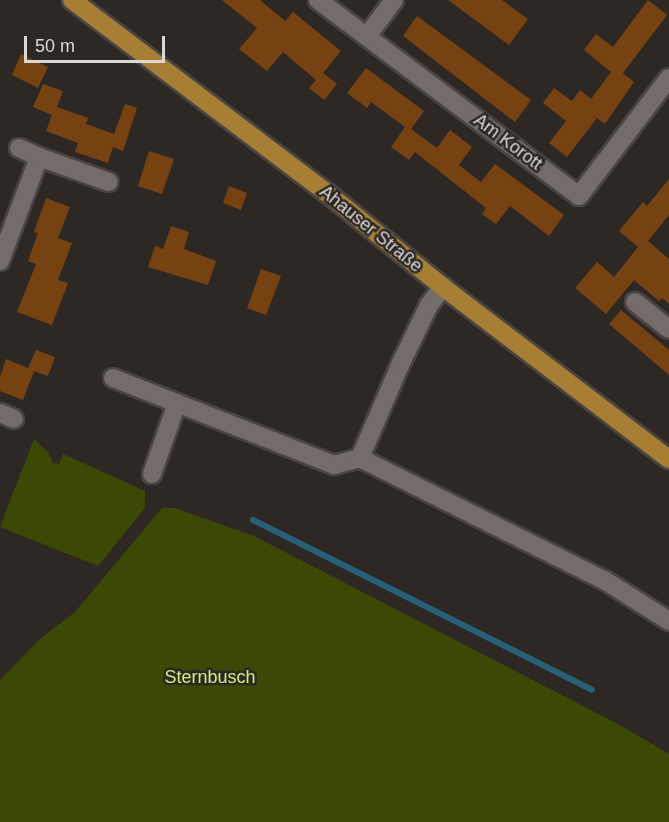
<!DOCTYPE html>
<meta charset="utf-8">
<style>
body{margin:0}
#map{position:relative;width:669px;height:822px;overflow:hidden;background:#2e2825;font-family:Helvetica,sans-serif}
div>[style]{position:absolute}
.green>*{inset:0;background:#3c4904}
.stream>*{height:6px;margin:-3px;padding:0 3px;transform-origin:3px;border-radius:3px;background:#276178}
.building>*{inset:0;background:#774211}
.roads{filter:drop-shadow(2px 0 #494442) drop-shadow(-2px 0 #494442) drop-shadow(0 2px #494442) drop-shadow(0 -2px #494442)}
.minor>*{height:18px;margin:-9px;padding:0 9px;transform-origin:9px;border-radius:9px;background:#736c69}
.major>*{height:18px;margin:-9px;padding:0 9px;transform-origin:9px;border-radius:9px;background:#a67f35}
span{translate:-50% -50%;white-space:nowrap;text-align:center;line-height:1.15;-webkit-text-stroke:5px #2e2825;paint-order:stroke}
.street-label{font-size:18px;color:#dbd7d5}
.park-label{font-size:18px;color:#d2ee79}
.scale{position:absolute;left:24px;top:36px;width:141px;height:27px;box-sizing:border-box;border:3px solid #dbd7d5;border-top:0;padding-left:8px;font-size:18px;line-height:21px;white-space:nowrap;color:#dbd7d5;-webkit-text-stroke:4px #2e2825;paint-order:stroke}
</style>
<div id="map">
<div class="green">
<div style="clip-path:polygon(34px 439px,49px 453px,53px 463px,59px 464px,63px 454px,145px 491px,145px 508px,98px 566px,0 527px)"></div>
<div style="clip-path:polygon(162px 508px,175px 508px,254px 536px,616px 723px,669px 754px,669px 822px,0 822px,0 680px,40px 639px,75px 612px)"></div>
</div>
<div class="stream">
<div style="left:253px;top:520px;width:379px;rotate:26.6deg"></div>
</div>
<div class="building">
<div style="clip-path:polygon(222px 0,260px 0,285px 21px,293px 12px,341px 51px,323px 73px,337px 84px,324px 100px,309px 88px,316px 80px,283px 52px,267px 71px,239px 49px,257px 28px)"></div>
<div style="clip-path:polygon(448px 0,502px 0,528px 19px,509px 45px)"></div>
<div style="clip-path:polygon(648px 0,667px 15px,623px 73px,634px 82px,605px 124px,597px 118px,567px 157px,549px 143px,566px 121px,543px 103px,554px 88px,572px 101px,580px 90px,591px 99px,611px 72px,584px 50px,596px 34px,613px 47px)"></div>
<div style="clip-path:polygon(417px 16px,531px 100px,515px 122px,403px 36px)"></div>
<div style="clip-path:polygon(21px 54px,48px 67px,38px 88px,12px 75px)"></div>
<div style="clip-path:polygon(366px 68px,424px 111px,411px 129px,437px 148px,450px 130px,472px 147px,459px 165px,481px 182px,495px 164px,564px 215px,549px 236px,510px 206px,496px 224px,482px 214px,486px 208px,415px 152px,409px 160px,391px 147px,405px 127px,371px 102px,367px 108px,347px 93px)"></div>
<div style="clip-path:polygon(43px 84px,63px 91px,57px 107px,88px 118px,86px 124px,114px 134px,125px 104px,137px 108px,123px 151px,113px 147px,108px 163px,75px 152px,78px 143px,46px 131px,52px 115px,33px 107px)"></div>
<div style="clip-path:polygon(149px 151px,174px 159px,162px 194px,138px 186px)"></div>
<div style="clip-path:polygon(669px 179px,669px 215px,648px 241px,669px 259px,669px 304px,662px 298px,659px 301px,634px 280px,606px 314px,575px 288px,597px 262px,614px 277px,638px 247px,619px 231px,643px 202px,647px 206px)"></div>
<div style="clip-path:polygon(229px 186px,247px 193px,241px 210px,223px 203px)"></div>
<div style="clip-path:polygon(46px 198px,70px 207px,58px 238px,72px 243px,58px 280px,68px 283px,52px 325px,17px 312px,36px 264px,28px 261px,38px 233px,34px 232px)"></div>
<div style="clip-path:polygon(171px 226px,189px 232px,184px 249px,216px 261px,208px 285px,148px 267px,155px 246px,163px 249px)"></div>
<div style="clip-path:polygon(261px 269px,281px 276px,266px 315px,247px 308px)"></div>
<div style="clip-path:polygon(621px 310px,669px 350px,669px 375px,609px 324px)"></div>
<div style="clip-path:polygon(36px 350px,55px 357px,48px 376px,34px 371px,23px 400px,0 391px,0 377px,6px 359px,28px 368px)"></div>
</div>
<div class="roads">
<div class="minor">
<div style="left:318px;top:0;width:326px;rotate:36.9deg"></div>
<div style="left:579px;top:196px;width:148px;rotate:-52.7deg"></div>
<div style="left:367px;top:36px;width:45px;rotate:-53.1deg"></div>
<div style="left:19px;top:148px;width:22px;rotate:24deg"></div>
<div style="left:0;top:261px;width:111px;rotate:-69.4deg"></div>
<div style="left:39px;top:157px;width:74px;rotate:19.7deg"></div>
<div style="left:635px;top:302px;width:43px;rotate:38.5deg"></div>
<div style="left:113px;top:378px;width:238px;rotate:21.5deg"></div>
<div style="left:334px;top:465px;width:27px;rotate:-15deg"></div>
<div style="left:360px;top:458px;width:273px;rotate:26.6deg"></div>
<div style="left:604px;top:580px;width:77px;rotate:32.2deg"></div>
<div style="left:0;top:413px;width:15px;rotate:23deg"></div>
<div style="left:360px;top:458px;width:101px;rotate:-66.7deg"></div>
<div style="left:400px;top:365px;width:67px;rotate:-64.2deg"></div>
<div style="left:429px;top:305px;width:23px;rotate:-52deg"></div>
<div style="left:152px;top:474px;width:75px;rotate:-70.6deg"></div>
</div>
<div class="major">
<div style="left:72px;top:0;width:320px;rotate:37.1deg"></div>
<div style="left:327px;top:193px;width:149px;rotate:39deg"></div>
<div style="left:443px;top:287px;width:284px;rotate:37.3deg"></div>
</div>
</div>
<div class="street-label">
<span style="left:508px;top:142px;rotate:37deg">Am Korott</span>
<span style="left:371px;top:229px;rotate:39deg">Ahauser Straße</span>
</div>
<div class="park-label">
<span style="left:210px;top:677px">Sternbusch</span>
</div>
<div class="scale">50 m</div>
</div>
